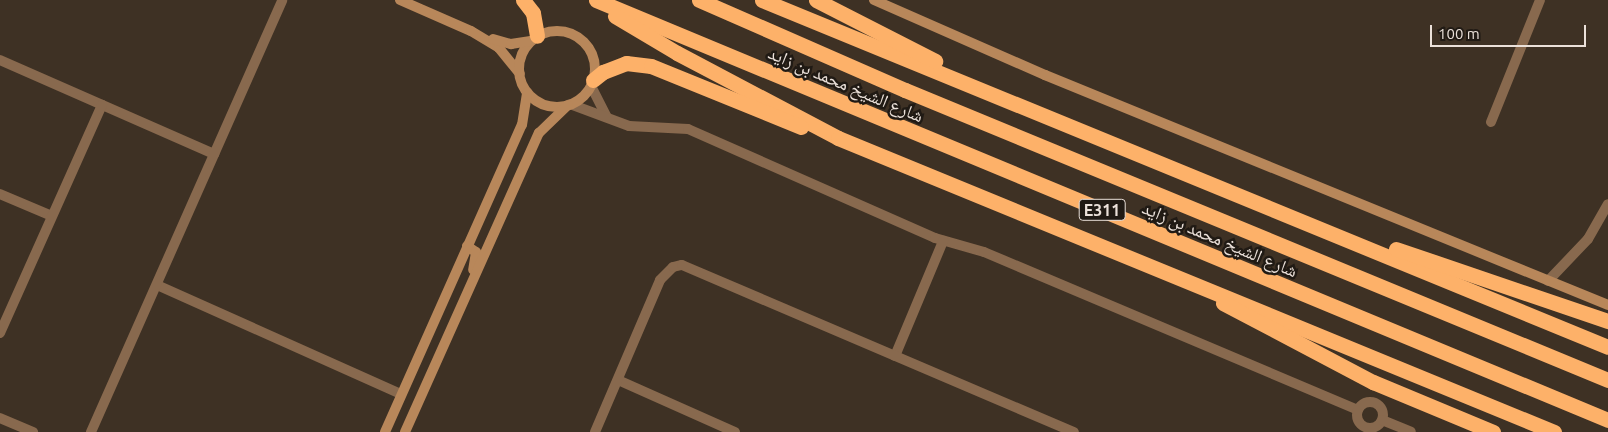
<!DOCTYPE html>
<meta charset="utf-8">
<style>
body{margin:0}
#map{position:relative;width:1608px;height:432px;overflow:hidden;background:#3e3124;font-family:Ubuntu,"Noto Naskh Arabic",sans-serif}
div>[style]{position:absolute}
.street>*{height:10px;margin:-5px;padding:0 5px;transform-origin:5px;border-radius:5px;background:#88694e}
.street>.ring{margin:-5px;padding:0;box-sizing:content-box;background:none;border:10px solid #88694e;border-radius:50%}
.secondary>*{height:10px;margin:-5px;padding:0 5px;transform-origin:5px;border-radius:5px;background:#b8875a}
.secondary>.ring{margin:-5px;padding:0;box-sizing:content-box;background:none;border:10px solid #b8875a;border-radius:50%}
.highway>*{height:15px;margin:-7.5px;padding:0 7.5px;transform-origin:7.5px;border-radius:7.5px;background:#fdb169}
span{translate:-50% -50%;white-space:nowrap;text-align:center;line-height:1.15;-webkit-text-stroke:5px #201a14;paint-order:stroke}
.shield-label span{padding:1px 4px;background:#201a14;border:1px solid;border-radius:4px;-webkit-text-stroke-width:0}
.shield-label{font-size:16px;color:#ebe1da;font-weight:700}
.street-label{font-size:18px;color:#ebe1da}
.scale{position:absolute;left:1430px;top:25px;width:156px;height:22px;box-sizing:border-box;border:2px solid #ebe1da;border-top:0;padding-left:6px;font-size:15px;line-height:18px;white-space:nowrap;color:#ebe1da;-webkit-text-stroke:4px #201a14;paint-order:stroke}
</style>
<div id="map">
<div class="street">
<div style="left:0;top:60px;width:234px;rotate:23.7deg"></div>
<div style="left:591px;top:86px;width:35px;rotate:63deg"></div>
<div style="left:570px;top:104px;width:63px;rotate:20.4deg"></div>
<div style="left:629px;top:126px;width:59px;rotate:2.9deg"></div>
<div style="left:688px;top:129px;width:270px;rotate:23.8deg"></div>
<div style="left:935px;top:238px;width:51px;rotate:15.9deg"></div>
<div style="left:984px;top:252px;width:406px;rotate:22.9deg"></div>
<div style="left:1491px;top:122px;width:131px;rotate:-68.1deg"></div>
<div style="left:0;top:194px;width:56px;rotate:22.9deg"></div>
<div style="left:1548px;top:281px;width:58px;rotate:-46.4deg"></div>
<div style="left:1588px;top:239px;width:40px;rotate:-60.3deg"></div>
<div style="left:157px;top:285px;width:267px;rotate:24.1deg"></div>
<div style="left:0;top:333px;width:250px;rotate:-65.9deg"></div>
<div style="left:895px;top:356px;width:125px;rotate:-67.3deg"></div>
<div style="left:618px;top:380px;width:128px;rotate:24deg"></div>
<div class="ring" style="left:1357px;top:402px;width:16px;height:16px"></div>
<div style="left:0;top:418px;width:36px;rotate:23deg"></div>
<div style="left:1382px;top:420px;width:31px;rotate:22deg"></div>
<div style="left:91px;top:432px;width:472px;rotate:-66.1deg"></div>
<div style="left:595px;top:432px;width:165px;rotate:-66.8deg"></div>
<div style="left:660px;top:280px;width:18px;rotate:-45deg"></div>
<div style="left:673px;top:267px;width:9px;rotate:-13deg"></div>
<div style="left:682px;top:265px;width:426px;rotate:23.1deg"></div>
</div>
<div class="secondary">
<div style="left:400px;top:0;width:77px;rotate:23.6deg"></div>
<div style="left:471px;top:31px;width:33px;rotate:31deg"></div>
<div style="left:499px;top:48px;width:33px;rotate:51deg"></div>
<div style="left:874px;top:0;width:187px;rotate:23.7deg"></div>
<div style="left:1045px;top:75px;width:608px;rotate:22.22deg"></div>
<div class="ring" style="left:519px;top:31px;width:66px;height:66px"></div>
<div style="left:493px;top:39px;width:19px;rotate:16deg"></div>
<div style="left:511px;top:44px;width:20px;rotate:-9deg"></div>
<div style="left:467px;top:246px;width:11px;rotate:34deg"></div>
<div style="left:476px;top:252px;width:18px;rotate:99deg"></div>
<div style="left:385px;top:432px;width:336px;rotate:-66deg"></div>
<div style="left:522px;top:125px;width:33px;rotate:-81deg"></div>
<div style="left:405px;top:432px;width:328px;rotate:-65.9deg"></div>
<div style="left:539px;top:133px;width:40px;rotate:-44deg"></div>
</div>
<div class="highway">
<div style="left:523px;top:0;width:16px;rotate:52deg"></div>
<div style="left:533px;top:13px;width:23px;rotate:80deg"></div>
<div style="left:596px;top:0;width:1096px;rotate:22.54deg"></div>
<div style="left:699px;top:0;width:225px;rotate:23.6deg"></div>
<div style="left:905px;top:90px;width:760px;rotate:22.42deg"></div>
<div style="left:762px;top:0;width:914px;rotate:22.3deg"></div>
<div style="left:816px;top:0;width:134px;rotate:27.1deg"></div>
<div style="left:615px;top:16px;width:72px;rotate:30.8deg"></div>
<div style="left:677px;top:53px;width:182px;rotate:27.8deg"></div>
<div style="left:838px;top:138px;width:774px;rotate:22.32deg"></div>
<div style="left:593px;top:80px;width:13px;rotate:-39deg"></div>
<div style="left:603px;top:72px;width:25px;rotate:-21deg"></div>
<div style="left:626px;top:63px;width:25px;rotate:7deg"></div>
<div style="left:651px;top:66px;width:162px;rotate:22.1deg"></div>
<div style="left:1396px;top:249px;width:224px;rotate:18.8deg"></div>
<div style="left:1223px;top:303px;width:170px;rotate:27.8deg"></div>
<div style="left:1373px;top:382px;width:130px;rotate:22.6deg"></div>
</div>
<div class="shield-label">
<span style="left:1102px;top:210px">E311</span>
</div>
<div class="street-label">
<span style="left:846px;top:84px;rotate:23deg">شارع الشيخ محمد بن زايد</span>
<span style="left:1220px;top:239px;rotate:23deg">شارع الشيخ محمد بن زايد</span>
</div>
<div class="scale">100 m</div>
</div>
